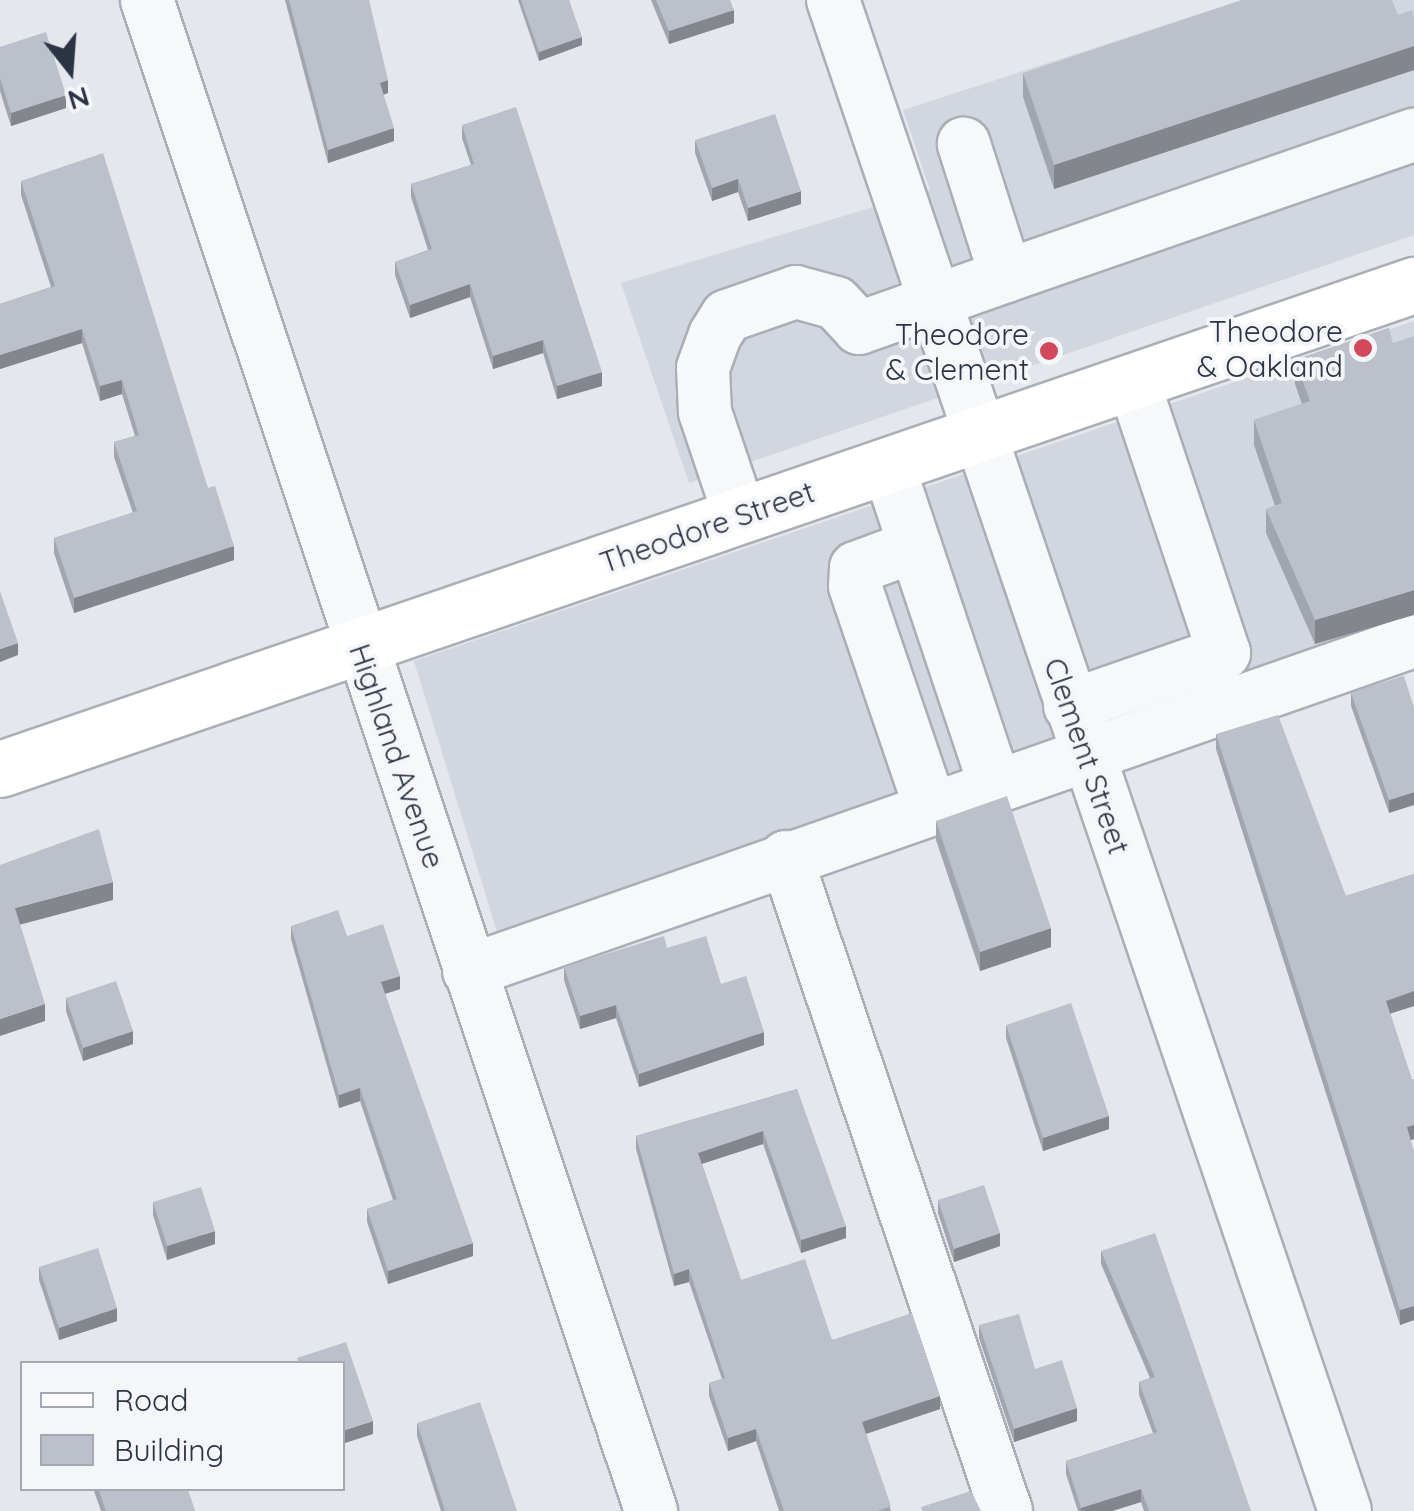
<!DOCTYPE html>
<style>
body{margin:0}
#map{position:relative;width:1414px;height:1511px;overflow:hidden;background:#e4e7ec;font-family:Quicksand,sans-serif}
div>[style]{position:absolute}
.built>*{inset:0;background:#d2d6de}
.roads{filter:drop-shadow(2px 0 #a9aeb7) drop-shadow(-2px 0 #a9aeb7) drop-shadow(0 2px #a9aeb7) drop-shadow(0 -2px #a9aeb7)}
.minor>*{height:52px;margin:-26px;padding:0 26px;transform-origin:26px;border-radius:26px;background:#f7f8fa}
.major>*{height:55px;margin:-27.5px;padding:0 27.5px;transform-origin:27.5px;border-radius:27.5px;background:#fff}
.wall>*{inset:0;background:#a1a5ae}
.shaded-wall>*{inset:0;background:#83868d}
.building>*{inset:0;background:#bbc0ca}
.dots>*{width:28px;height:28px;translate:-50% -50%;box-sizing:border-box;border:5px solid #f4f6f9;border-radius:50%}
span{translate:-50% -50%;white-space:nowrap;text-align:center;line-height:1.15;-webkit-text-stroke:8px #f4f6f9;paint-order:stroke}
.poi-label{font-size:30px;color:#2b3445}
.right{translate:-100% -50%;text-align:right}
.street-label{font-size:30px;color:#2b3445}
.legend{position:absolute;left:20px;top:1361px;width:325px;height:130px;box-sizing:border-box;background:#f4f6f9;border:2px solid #a4a8b1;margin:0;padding:12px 18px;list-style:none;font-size:30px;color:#2b3445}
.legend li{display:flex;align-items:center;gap:20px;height:50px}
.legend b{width:50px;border:2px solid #a4a8b1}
.north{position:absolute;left:20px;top:20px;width:100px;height:100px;-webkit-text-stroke:8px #f4f6f9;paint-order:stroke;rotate:163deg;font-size:28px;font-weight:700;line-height:40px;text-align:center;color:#2b3445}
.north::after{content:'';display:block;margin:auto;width:35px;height:45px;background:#2b3445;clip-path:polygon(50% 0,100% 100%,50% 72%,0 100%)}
</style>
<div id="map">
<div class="built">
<div style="clip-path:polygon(1242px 0,1414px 0,1414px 235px,689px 483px,621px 283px,930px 190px,903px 110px)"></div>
<div style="clip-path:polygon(1414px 321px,1414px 651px,501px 945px,414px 661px)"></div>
</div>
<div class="roads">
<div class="minor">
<div style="left:147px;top:0;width:1593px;rotate:71.55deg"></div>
<div style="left:833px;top:0;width:1595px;rotate:71.28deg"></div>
<div style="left:1006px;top:276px;width:432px;rotate:-19.1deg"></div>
<div style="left:888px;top:465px;width:336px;rotate:71.5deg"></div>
<div style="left:740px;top:516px;width:110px;rotate:-108.6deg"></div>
<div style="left:705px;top:412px;width:44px;rotate:-92.6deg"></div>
<div style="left:703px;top:368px;width:35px;rotate:-70deg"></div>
<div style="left:715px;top:335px;width:22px;rotate:-58deg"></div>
<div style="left:727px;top:316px;width:73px;rotate:-19.2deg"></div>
<div style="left:796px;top:292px;width:41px;rotate:15.4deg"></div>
<div style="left:836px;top:303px;width:34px;rotate:47deg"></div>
<div style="left:859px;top:328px;width:156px;rotate:-19.5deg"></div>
<div style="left:1006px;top:276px;width:139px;rotate:-107.7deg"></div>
<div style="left:915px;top:546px;width:63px;rotate:159.6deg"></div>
<div style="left:856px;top:568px;width:18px;rotate:93deg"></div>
<div style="left:855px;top:586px;width:232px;rotate:71.2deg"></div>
<div style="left:1070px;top:706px;width:163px;rotate:-19deg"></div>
<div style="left:1224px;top:653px;width:287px;rotate:-108.5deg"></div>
<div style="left:786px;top:857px;width:690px;rotate:71.41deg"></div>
<div style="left:469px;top:971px;width:1001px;rotate:-19.25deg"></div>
</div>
<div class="major">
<div style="left:0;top:769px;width:1495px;rotate:-18.9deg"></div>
</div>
</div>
<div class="wall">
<div style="clip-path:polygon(285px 0,369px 0,388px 93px,383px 95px,394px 141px,328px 163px)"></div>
<div style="clip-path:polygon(518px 0,569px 0,582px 45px,539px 61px)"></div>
<div style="clip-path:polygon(651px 0,730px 0,734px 23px,669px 44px)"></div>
<div style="clip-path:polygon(1398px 15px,1414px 17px,1414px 70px,1054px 189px,1023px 97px,1023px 73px)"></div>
<div style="clip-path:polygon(0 47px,66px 108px,11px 126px,0 91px)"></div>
<div style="clip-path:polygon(462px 125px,602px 386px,557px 399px,543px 353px,493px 369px,470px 297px,410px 318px,395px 275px,395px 262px,428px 250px,411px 197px,411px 184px,471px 165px,462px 138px)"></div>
<div style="clip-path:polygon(695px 140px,801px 204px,748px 221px,738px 192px,712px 201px,695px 153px)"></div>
<div style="clip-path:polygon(21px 181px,208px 488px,234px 560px,74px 613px,54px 553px,54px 538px,133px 513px,114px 457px,114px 442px,135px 436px,122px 394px,100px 401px,82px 343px,0 369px,0 304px,51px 287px,21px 195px)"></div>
<div style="clip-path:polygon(1389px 328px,1315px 644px,1266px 533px,1266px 509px,1275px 506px,1254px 445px,1254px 420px,1302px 404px,1295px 384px,1295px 360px)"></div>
<div style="clip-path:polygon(1404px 676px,1389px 813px,1351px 706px,1351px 693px)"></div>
<div style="clip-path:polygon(1216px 734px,1346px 896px,1414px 874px,1414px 1006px,1390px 1013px,1412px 1080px,1414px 1079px,1414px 1139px,1410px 1140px,1414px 1152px,1414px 1320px,1400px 1325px,1216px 749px)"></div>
<div style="clip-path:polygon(936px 821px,1051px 947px,980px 971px,936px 840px)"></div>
<div style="clip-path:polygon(291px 926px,347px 936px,400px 989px,385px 994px,473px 1256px,388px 1284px,367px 1222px,367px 1209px,393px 1200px,360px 1101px,339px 1108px,291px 939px)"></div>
<div style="clip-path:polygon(667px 948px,721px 984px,764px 1045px,639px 1087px,616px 1018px,580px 1029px,564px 980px,564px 967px)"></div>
<div style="clip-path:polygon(66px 998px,133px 1044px,83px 1061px,66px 1011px)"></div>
<div style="clip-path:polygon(1006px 1025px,1109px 1129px,1043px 1151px,1006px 1038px)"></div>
<div style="clip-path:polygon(797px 1089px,846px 1238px,801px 1253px,763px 1144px,702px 1164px,741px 1280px,940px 1409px,866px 1434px,891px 1511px,779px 1511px,756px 1441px,728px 1451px,709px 1396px,709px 1383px,722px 1379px,689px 1282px,674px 1286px,636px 1149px,636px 1136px)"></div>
<div style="clip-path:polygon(938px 1200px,1000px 1246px,954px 1262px,938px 1213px)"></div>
<div style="clip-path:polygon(153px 1202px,215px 1244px,167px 1260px,153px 1215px)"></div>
<div style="clip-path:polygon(1101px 1251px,1251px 1511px,1144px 1511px,1141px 1502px,1112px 1511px,1078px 1511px,1066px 1474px,1066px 1461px,1153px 1433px,1139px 1395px,1139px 1382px,1150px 1378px,1101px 1264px)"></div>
<div style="clip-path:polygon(39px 1267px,117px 1321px,59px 1340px,39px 1280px)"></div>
<div style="clip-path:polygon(979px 1325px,1035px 1369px,1077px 1421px,1014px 1442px,979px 1338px)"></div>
<div style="clip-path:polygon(417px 1423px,517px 1511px,441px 1511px,417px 1436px)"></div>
<div style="clip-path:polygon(93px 1488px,187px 1488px,195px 1511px,101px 1511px)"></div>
</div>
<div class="shaded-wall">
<div style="clip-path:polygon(734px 10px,734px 23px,669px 44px,669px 31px)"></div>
<div style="clip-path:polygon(582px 37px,582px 45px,539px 61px,539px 52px)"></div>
<div style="clip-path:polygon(1414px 46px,1414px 70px,1054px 189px,1054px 165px)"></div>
<div style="clip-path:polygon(388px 80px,388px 93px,380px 96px,380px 83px)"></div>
<div style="clip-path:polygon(66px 95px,66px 108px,11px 126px,11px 113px)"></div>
<div style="clip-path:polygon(394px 128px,394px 141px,328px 163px,328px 150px)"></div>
<div style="clip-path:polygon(738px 179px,738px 192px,712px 201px,712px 188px)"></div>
<div style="clip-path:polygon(801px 191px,801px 204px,748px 221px,748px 208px)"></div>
<div style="clip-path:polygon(470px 284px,470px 297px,410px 318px,410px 305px)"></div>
<div style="clip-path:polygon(82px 329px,82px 343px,0 369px,0 355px)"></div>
<div style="clip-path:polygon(543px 340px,543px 353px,493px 369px,493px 356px)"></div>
<div style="clip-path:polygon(602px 372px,602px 386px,557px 399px,557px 386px)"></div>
<div style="clip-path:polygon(122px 380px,122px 394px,100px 401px,100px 386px)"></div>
<div style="clip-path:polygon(234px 546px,234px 560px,74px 613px,74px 598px)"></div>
<div style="clip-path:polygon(1414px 590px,1414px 615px,1315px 644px,1315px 620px)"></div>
<div style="clip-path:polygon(18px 643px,18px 655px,0 662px,0 649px)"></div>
<div style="clip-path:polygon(1414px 792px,1414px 805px,1389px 813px,1389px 800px)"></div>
<div style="clip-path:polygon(113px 882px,113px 900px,15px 926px,15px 908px)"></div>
<div style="clip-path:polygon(1051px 928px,1051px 947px,980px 971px,980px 952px)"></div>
<div style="clip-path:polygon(400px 976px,400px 989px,381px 995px,381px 982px)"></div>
<div style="clip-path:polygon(1414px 991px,1414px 1006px,1386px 1015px,1386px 1001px)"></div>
<div style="clip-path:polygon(45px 1004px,45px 1021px,0 1036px,0 1019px)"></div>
<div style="clip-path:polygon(616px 1005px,616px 1018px,580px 1029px,580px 1016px)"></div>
<div style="clip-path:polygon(133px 1031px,133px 1044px,83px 1061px,83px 1048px)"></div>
<div style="clip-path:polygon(764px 1032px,764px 1045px,639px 1087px,639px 1074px)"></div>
<div style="clip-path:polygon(360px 1088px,360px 1101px,339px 1108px,339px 1095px)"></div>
<div style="clip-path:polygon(1109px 1116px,1109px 1129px,1043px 1151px,1043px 1138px)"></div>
<div style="clip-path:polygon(1414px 1125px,1414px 1139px,1407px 1141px,1407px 1127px)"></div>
<div style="clip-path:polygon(763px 1131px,763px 1144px,698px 1165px,698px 1153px)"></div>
<div style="clip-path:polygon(846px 1226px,846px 1238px,801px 1253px,801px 1240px)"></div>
<div style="clip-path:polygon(215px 1231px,215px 1244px,167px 1260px,167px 1246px)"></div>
<div style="clip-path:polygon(1000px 1233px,1000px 1246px,954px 1262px,954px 1249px)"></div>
<div style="clip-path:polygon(473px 1243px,473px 1256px,388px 1284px,388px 1271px)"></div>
<div style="clip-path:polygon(689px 1269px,689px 1282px,674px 1286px,674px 1274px)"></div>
<div style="clip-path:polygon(1414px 1306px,1414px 1320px,1400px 1325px,1400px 1310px)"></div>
<div style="clip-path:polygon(117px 1308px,117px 1321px,59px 1340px,59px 1328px)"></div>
<div style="clip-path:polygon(940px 1396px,940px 1409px,862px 1435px,862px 1422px)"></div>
<div style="clip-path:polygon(1077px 1408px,1077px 1421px,1014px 1442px,1014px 1429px)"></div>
<div style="clip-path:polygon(373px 1421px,373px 1434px,342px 1444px,342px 1431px)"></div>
<div style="clip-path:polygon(756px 1429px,756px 1441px,728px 1451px,728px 1438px)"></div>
<div style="clip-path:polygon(1141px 1489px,1141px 1502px,1112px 1511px,1081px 1511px,1081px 1508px)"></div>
</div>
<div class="building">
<div style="clip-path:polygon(289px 0,369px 0,388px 80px,380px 83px,394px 128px,328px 150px)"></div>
<div style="clip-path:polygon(521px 0,569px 0,582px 37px,539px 52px)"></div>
<div style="clip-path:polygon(656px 0,730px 0,734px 10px,669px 31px)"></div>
<div style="clip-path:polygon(1242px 0,1392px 0,1398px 15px,1412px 10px,1414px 17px,1414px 46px,1054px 165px,1023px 73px)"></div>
<div style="clip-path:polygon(46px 32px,66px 95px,11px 113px,0 78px,0 47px)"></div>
<div style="clip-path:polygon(516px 107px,602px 372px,557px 386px,543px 340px,493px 356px,470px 284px,410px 305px,395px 262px,432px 249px,411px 184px,474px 164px,462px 125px)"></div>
<div style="clip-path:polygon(775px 114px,801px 191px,748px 208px,738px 179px,712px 188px,695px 140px)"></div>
<div style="clip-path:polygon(103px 153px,208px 488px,215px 486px,234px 546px,74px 598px,54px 538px,137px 511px,114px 442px,139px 435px,122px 380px,100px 386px,82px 329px,0 355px,0 304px,55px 286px,21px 181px)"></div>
<div style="clip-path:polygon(1389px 328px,1393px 343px,1414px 336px,1414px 590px,1315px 620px,1266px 509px,1282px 503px,1254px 420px,1310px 401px,1295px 360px)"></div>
<div style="clip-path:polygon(0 591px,18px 643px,0 649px)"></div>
<div style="clip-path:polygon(1404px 676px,1414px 708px,1414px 792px,1389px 800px,1351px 693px)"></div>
<div style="clip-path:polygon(1278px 715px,1346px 896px,1414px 874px,1414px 991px,1386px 1001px,1412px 1080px,1414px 1079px,1414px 1125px,1407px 1127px,1414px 1152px,1414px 1306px,1400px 1310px,1216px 734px)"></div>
<div style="clip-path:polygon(1007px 796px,1051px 928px,980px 952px,936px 821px)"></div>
<div style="clip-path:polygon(99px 829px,113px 882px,15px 908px,45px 1004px,0 1019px,0 865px)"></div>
<div style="clip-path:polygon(338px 910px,347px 936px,383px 924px,400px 976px,381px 982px,473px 1243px,388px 1271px,367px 1209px,397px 1199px,360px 1088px,339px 1095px,291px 926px)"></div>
<div style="clip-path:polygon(664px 936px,667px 948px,706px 936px,721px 984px,746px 976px,764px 1032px,639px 1074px,616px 1005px,580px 1016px,564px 967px)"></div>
<div style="clip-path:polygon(116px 981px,133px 1031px,83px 1048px,66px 998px)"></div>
<div style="clip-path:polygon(1071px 1003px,1109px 1116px,1043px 1138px,1006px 1025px)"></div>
<div style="clip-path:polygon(797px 1089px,846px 1226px,801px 1240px,763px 1131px,698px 1153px,741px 1280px,805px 1259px,832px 1340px,912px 1313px,940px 1396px,862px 1422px,891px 1506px,878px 1511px,784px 1511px,756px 1429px,728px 1438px,709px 1383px,725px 1378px,689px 1269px,674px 1274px,636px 1136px)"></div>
<div style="clip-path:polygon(984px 1185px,1000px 1233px,954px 1249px,938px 1200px)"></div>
<div style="clip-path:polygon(201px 1187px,215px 1231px,167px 1246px,153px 1202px)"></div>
<div style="clip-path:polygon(1155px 1233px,1251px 1511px,1149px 1511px,1141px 1489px,1081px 1508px,1066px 1461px,1157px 1432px,1139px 1382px,1155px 1377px,1101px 1251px)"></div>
<div style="clip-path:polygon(98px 1248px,117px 1308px,59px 1328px,39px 1267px)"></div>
<div style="clip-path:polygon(1019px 1314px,1035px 1369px,1062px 1360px,1077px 1408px,1014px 1429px,979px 1325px)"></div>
<div style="clip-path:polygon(346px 1342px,373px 1421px,342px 1431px,342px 1364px,299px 1364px,297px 1358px)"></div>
<div style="clip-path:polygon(480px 1402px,517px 1511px,445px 1511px,417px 1423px)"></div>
<div style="clip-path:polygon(98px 1488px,187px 1488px,195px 1511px,106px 1511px)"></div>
<div style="clip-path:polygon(971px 1491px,981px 1511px,922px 1511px,921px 1507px)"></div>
</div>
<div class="dots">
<div style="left:1363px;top:348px;background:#d1495b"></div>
<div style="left:1049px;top:351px;background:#d1495b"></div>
</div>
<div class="poi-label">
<span class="right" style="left:1343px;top:348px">Theodore<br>&amp; Oakland</span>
<span class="right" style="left:1029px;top:351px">Theodore<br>&amp; Clement</span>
</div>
<div class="street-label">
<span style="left:707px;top:527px;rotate:-19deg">Theodore Street</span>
<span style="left:397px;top:756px;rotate:71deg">Highland Avenue</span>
<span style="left:1087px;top:756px;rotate:71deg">Clement Street</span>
</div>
<ul class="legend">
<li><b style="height:12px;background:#fff"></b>Road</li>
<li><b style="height:28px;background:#bbc0ca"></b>Building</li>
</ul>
<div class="north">N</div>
</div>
